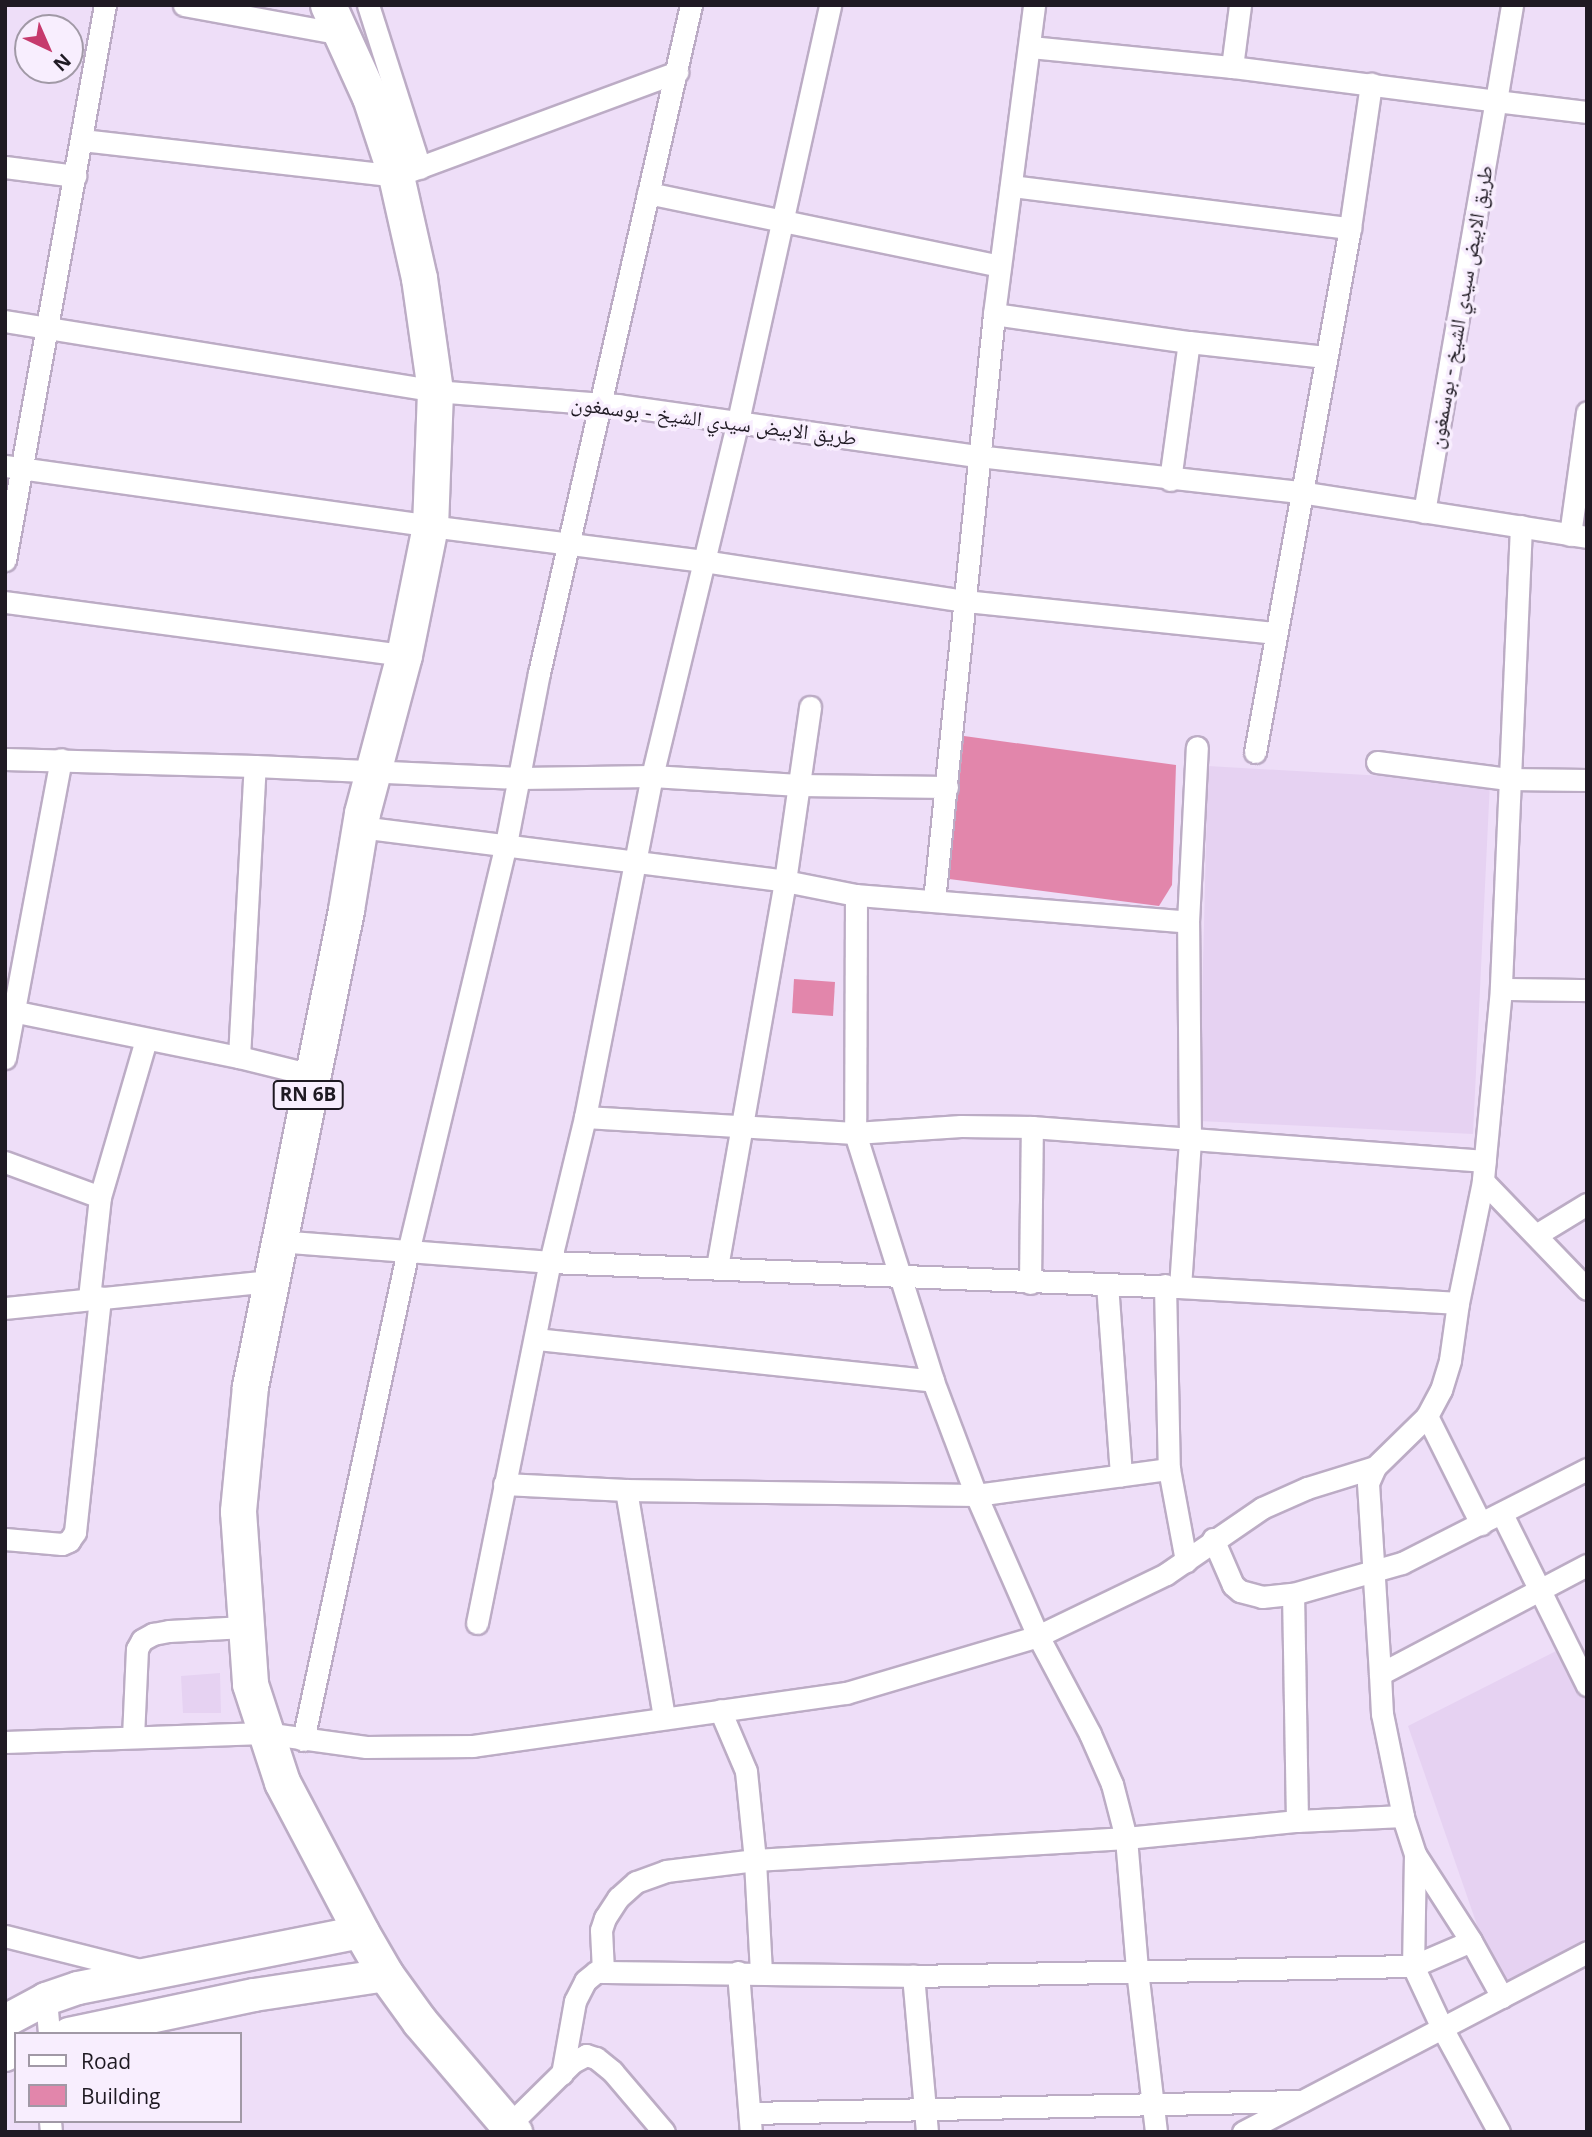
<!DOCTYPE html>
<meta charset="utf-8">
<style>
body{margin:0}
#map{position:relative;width:1592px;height:2137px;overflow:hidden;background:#eedef8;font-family:"Open Sans","Noto Naskh Arabic",sans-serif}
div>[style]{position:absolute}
.built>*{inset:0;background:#e6d2f2}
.building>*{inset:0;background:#e286ab}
.roads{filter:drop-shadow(2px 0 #bcacc5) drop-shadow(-2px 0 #bcacc5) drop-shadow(0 2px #bcacc5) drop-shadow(0 -2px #bcacc5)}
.street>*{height:21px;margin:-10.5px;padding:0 10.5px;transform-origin:10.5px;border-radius:10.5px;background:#fff}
.secondary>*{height:32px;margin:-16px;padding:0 16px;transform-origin:16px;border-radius:16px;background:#fff}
.primary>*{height:35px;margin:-17.5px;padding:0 17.5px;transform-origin:17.5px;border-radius:17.5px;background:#fff}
span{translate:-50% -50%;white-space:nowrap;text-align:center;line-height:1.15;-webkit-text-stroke:7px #f8eefe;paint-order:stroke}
.shield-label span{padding:2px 5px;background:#f8eefe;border:2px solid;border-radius:5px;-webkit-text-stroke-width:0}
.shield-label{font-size:19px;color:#1f1a23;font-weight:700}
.street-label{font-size:21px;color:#1f1a23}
.frame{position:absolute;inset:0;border:7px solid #1f1a23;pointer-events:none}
.legend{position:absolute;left:14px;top:2032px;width:228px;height:91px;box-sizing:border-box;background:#f8eefe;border:2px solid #a199a6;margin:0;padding:9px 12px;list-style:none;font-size:21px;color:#1f1a23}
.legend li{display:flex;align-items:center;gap:14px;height:35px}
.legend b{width:35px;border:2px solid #a199a6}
.north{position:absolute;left:14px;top:14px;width:70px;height:70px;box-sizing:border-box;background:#f8eefe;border:2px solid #a199a6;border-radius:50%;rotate:136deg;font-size:19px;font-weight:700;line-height:28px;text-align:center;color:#1f1a23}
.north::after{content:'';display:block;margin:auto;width:24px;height:32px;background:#c63a6d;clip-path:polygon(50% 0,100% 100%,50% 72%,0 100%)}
</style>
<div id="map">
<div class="built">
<div style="clip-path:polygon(1208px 766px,1490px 782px,1473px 1134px,1199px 1121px)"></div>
<div style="clip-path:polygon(1568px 1645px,1587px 1684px,1587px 1952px,1502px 1997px,1408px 1726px)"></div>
<div style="clip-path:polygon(220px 1673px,221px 1713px,183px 1713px,181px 1676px)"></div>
</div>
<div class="building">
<div style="clip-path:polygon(964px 736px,1176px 765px,1172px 885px,1159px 906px,949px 879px)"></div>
<div style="clip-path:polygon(794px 979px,835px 982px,833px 1016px,792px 1013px)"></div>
</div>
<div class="roads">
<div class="street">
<div style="left:184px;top:5px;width:161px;rotate:10.4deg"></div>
<div style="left:368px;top:5px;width:171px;rotate:72.3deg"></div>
<div style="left:1031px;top:47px;width:202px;rotate:5.7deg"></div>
<div style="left:1232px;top:67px;width:266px;rotate:7.3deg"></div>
<div style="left:1496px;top:101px;width:97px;rotate:-80.5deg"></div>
<div style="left:1232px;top:67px;width:63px;rotate:-82.6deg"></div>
<div style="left:82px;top:140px;width:316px;rotate:6.5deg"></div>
<div style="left:396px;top:176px;width:300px;rotate:-20.3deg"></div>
<div style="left:5px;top:167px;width:71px;rotate:7.3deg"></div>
<div style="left:1011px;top:186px;width:342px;rotate:7.1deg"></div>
<div style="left:648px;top:193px;width:359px;rotate:11.7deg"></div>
<div style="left:994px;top:314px;width:197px;rotate:8.2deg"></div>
<div style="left:1189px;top:342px;width:137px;rotate:6.3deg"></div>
<div style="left:5px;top:321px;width:436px;rotate:9.2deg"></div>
<div style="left:435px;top:391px;width:184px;rotate:4.4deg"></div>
<div style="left:618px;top:405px;width:364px;rotate:8.1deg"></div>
<div style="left:978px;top:456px;width:324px;rotate:6.4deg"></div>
<div style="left:1300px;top:492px;width:291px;rotate:8.9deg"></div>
<div style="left:5px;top:466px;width:429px;rotate:8deg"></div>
<div style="left:430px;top:526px;width:275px;rotate:7.3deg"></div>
<div style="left:703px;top:561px;width:265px;rotate:8.7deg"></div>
<div style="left:965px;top:601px;width:312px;rotate:5.9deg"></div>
<div style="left:1170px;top:480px;width:139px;rotate:-82.2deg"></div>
<div style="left:1424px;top:512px;width:417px;rotate:-80.1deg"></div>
<div style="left:1496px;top:101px;width:92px;rotate:6.9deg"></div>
<div style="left:1521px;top:526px;width:463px;rotate:92.5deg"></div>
<div style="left:1501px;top:989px;width:193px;rotate:95.4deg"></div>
<div style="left:1483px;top:1181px;width:150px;rotate:46.1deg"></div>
<div style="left:1570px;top:535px;width:124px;rotate:-82.1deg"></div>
<div style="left:5px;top:560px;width:564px;rotate:-79.79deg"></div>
<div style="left:5px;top:602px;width:403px;rotate:7.6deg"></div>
<div style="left:1255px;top:752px;width:533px;rotate:-79.72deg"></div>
<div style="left:1350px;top:228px;width:146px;rotate:-81.7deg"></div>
<div style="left:5px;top:759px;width:250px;rotate:1.6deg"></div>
<div style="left:255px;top:766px;width:265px;rotate:2.6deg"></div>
<div style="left:520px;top:778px;width:132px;rotate:-0.9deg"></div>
<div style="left:652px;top:776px;width:147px;rotate:3.5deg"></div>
<div style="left:799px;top:785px;width:148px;rotate:0.8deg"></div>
<div style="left:1377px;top:762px;width:132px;rotate:7.4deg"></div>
<div style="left:1508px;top:779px;width:79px;rotate:0.7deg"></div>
<div style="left:360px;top:827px;width:428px;rotate:7.2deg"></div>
<div style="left:785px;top:881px;width:72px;rotate:11.2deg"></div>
<div style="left:856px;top:895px;width:333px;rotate:4.6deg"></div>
<div style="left:856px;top:895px;width:238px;rotate:90.2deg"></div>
<div style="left:855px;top:1133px;width:260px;rotate:72.5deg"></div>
<div style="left:933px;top:1381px;width:122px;rotate:69.3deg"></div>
<div style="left:976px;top:1495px;width:154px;rotate:66.3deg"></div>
<div style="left:1038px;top:1636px;width:111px;rotate:62deg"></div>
<div style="left:1090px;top:1734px;width:55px;rotate:66.3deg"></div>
<div style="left:1112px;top:1784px;width:56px;rotate:75.5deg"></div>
<div style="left:1126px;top:1838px;width:132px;rotate:85.2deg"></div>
<div style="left:1137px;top:1970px;width:163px;rotate:83.3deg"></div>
<div style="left:934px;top:901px;width:590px;rotate:-84.16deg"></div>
<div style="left:994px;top:314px;width:312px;rotate:-82.6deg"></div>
<div style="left:1501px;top:989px;width:86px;rotate:0.7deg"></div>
<div style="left:12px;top:1011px;width:232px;rotate:11.5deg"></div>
<div style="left:239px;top:1057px;width:75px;rotate:13.9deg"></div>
<div style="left:239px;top:1057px;width:291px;rotate:-86.9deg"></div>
<div style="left:5px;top:1058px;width:304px;rotate:-79.4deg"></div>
<div style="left:585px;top:1117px;width:270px;rotate:3.4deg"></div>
<div style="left:855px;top:1133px;width:106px;rotate:-3.8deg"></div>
<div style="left:961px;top:1126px;width:71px;rotate:0.8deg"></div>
<div style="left:1032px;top:1127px;width:454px;rotate:4.3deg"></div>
<div style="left:5px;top:1162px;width:101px;rotate:20.2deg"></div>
<div style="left:1536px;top:1235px;width:60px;rotate:-31.3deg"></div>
<div style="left:278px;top:1241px;width:273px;rotate:4.4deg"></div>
<div style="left:550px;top:1262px;width:630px;rotate:2.27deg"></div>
<div style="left:1180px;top:1287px;width:146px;rotate:-86.1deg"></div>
<div style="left:1190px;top:1141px;width:219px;rotate:-90.5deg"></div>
<div style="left:1188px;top:922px;width:175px;rotate:-87.1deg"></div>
<div style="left:717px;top:1267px;width:392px;rotate:-80deg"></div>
<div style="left:785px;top:881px;width:176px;rotate:-81.8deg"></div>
<div style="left:1030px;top:1283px;width:156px;rotate:-89.3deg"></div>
<div style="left:1107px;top:1284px;width:192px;rotate:85.8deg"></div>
<div style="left:1165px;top:1285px;width:184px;rotate:88.8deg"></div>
<div style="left:1169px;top:1469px;width:94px;rotate:79.5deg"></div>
<div style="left:1180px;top:1287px;width:278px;rotate:3.3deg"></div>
<div style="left:1458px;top:1303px;width:125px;rotate:-78.4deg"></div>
<div style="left:89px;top:1298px;width:102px;rotate:-83.8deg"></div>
<div style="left:100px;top:1197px;width:164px;rotate:-73.7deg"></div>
<div style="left:5px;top:1308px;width:266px;rotate:-5.8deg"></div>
<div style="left:536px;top:1339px;width:399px;rotate:6deg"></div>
<div style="left:1427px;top:1416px;width:121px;rotate:63.4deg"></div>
<div style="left:504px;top:1484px;width:122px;rotate:2.8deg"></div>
<div style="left:626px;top:1490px;width:350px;rotate:0.8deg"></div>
<div style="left:976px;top:1495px;width:195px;rotate:-7.7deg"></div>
<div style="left:626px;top:1490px;width:231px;rotate:80.5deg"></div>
<div style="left:1502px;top:1514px;width:191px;rotate:63.6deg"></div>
<div style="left:5px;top:1539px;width:57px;rotate:5deg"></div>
<div style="left:62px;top:1544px;width:8px;rotate:-23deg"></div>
<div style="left:69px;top:1541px;width:11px;rotate:-56deg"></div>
<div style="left:75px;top:1532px;width:236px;rotate:-83.9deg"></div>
<div style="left:1213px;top:1539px;width:50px;rotate:66.5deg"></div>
<div style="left:1233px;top:1585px;width:9px;rotate:41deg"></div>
<div style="left:1240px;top:1591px;width:23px;rotate:15deg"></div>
<div style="left:1262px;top:1597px;width:31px;rotate:-6deg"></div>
<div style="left:477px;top:1623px;width:368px;rotate:-78.6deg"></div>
<div style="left:550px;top:1262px;width:149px;rotate:-76.4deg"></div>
<div style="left:585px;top:1117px;width:348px;rotate:-78.9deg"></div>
<div style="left:652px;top:776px;width:365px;rotate:-76.4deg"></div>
<div style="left:738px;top:421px;width:426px;rotate:-77.5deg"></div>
<div style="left:1380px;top:1674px;width:191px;rotate:-93.6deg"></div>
<div style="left:1368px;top:1483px;width:17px;rotate:-66deg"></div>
<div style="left:1375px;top:1467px;width:73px;rotate:-44.4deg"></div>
<div style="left:1427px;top:1416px;width:30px;rotate:-62deg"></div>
<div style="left:1441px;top:1390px;width:31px;rotate:-73deg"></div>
<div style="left:1450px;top:1360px;width:58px;rotate:-82deg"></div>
<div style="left:133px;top:1737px;width:88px;rotate:-87.4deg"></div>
<div style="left:137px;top:1649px;width:10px;rotate:-61deg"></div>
<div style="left:142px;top:1640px;width:13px;rotate:-29deg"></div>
<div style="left:153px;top:1634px;width:16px;rotate:-11deg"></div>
<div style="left:169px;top:1631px;width:76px;rotate:-3deg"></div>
<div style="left:303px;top:1740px;width:499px;rotate:-77.9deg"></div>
<div style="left:408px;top:1252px;width:420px;rotate:-76.5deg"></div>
<div style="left:506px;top:844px;width:174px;rotate:-79.1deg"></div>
<div style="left:539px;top:673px;width:685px;rotate:-77.18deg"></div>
<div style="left:5px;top:1742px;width:259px;rotate:-2deg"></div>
<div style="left:264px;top:1733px;width:103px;rotate:7.8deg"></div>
<div style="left:366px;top:1747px;width:107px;rotate:-0.5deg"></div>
<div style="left:473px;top:1746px;width:377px;rotate:-8.1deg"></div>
<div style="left:846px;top:1693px;width:200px;rotate:-16.5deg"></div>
<div style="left:1038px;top:1636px;width:142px;rotate:-25.8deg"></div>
<div style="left:1166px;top:1574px;width:116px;rotate:-34.5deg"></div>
<div style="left:1262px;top:1508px;width:49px;rotate:-24deg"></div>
<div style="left:1307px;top:1488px;width:71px;rotate:-17.2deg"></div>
<div style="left:1297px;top:1821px;width:227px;rotate:-91deg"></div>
<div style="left:1293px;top:1594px;width:113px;rotate:-15.9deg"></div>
<div style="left:1402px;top:1563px;width:208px;rotate:-26.9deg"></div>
<div style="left:1415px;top:1854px;width:112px;rotate:91deg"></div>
<div style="left:1413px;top:1966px;width:68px;rotate:64.9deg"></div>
<div style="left:1442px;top:2028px;width:119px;rotate:61.3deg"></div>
<div style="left:5px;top:1936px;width:143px;rotate:14.1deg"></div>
<div style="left:603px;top:1971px;width:41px;rotate:-92.8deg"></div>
<div style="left:601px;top:1930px;width:13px;rotate:-72deg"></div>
<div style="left:605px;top:1918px;width:24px;rotate:-57deg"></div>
<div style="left:618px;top:1898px;width:24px;rotate:-42deg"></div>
<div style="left:636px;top:1882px;width:32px;rotate:-20deg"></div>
<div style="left:666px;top:1871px;width:90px;rotate:-7deg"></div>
<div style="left:755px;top:1860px;width:89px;rotate:-95.8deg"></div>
<div style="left:746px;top:1771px;width:66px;rotate:-113.1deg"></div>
<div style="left:738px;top:1972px;width:161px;rotate:85.4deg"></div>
<div style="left:761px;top:1972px;width:112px;rotate:-93.1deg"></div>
<div style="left:755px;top:1860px;width:372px;rotate:-3.4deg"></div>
<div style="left:1126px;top:1838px;width:172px;rotate:-5.7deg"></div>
<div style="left:1297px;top:1821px;width:106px;rotate:-2.7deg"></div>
<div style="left:1502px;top:1997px;width:64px;rotate:-119deg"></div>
<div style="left:1471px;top:1941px;width:103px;rotate:-122.8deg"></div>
<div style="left:1415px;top:1854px;width:40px;rotate:-108deg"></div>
<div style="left:1403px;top:1816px;width:104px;rotate:-101.6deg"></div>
<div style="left:1382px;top:1714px;width:40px;rotate:-92.9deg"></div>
<div style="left:1380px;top:1674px;width:234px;rotate:-27.8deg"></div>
<div style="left:46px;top:1999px;width:35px;rotate:85deg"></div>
<div style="left:562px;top:2074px;width:74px;rotate:-79.9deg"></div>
<div style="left:575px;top:2001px;width:22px;rotate:-63deg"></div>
<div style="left:585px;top:1981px;width:14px;rotate:-39deg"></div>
<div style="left:596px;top:1972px;width:317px;rotate:0.7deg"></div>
<div style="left:750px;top:2113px;width:552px;rotate:-1.25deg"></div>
<div style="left:50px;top:2121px;width:11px;rotate:85deg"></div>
<div style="left:508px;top:2126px;width:91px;rotate:-44.6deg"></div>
<div style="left:573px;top:2062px;width:15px;rotate:-28deg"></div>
<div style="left:586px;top:2055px;width:10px;rotate:17deg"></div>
<div style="left:596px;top:2058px;width:21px;rotate:39deg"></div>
<div style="left:612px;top:2071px;width:80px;rotate:49.6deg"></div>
<div style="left:927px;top:2132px;width:157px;rotate:-95.1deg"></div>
<div style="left:913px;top:1976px;width:500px;rotate:-1.15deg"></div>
<div style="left:1413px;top:1966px;width:63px;rotate:-23.3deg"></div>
<div style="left:1243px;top:2132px;width:388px;rotate:-27.6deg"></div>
</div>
<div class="secondary">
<div style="left:5px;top:2021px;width:47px;rotate:-28.2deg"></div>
<div style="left:46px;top:1999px;width:34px;rotate:-19deg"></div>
<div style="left:78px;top:1988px;width:288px;rotate:-11.2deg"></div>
<div style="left:69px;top:2034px;width:189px;rotate:-11.9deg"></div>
<div style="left:254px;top:1995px;width:134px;rotate:-8.6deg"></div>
<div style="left:5px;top:2055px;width:13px;rotate:-29deg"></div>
</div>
<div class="primary">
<div style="left:328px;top:5px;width:101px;rotate:65.5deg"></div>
<div style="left:370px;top:97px;width:83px;rotate:71.8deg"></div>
<div style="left:396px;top:176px;width:105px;rotate:77.3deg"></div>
<div style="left:419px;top:278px;width:114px;rotate:81.9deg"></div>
<div style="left:435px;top:391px;width:135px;rotate:92.1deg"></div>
<div style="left:430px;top:526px;width:132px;rotate:101.4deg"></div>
<div style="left:404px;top:655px;width:163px;rotate:104.9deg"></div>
<div style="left:362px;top:813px;width:98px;rotate:99.4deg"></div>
<div style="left:346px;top:910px;width:486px;rotate:101.4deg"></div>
<div style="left:250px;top:1386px;width:126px;rotate:95.5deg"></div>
<div style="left:238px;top:1511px;width:173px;rotate:86deg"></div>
<div style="left:250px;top:1684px;width:103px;rotate:71.9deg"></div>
<div style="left:282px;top:1782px;width:170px;rotate:62.2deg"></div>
<div style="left:361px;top:1932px;width:50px;rotate:59.8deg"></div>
<div style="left:386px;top:1975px;width:58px;rotate:54.1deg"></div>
<div style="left:420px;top:2022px;width:145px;rotate:49.5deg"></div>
</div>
</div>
<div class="shield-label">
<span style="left:308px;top:1095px">RN 6B</span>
</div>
<div class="street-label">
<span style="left:1460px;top:307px;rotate:-80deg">طريق الابيض سيدي الشيخ - بوسمغون</span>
<span style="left:714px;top:420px;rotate:7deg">طريق الابيض سيدي الشيخ - بوسمغون</span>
</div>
<div class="frame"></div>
<ul class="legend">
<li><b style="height:9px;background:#fff"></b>Road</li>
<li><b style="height:19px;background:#e286ab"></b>Building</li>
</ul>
<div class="north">N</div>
</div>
